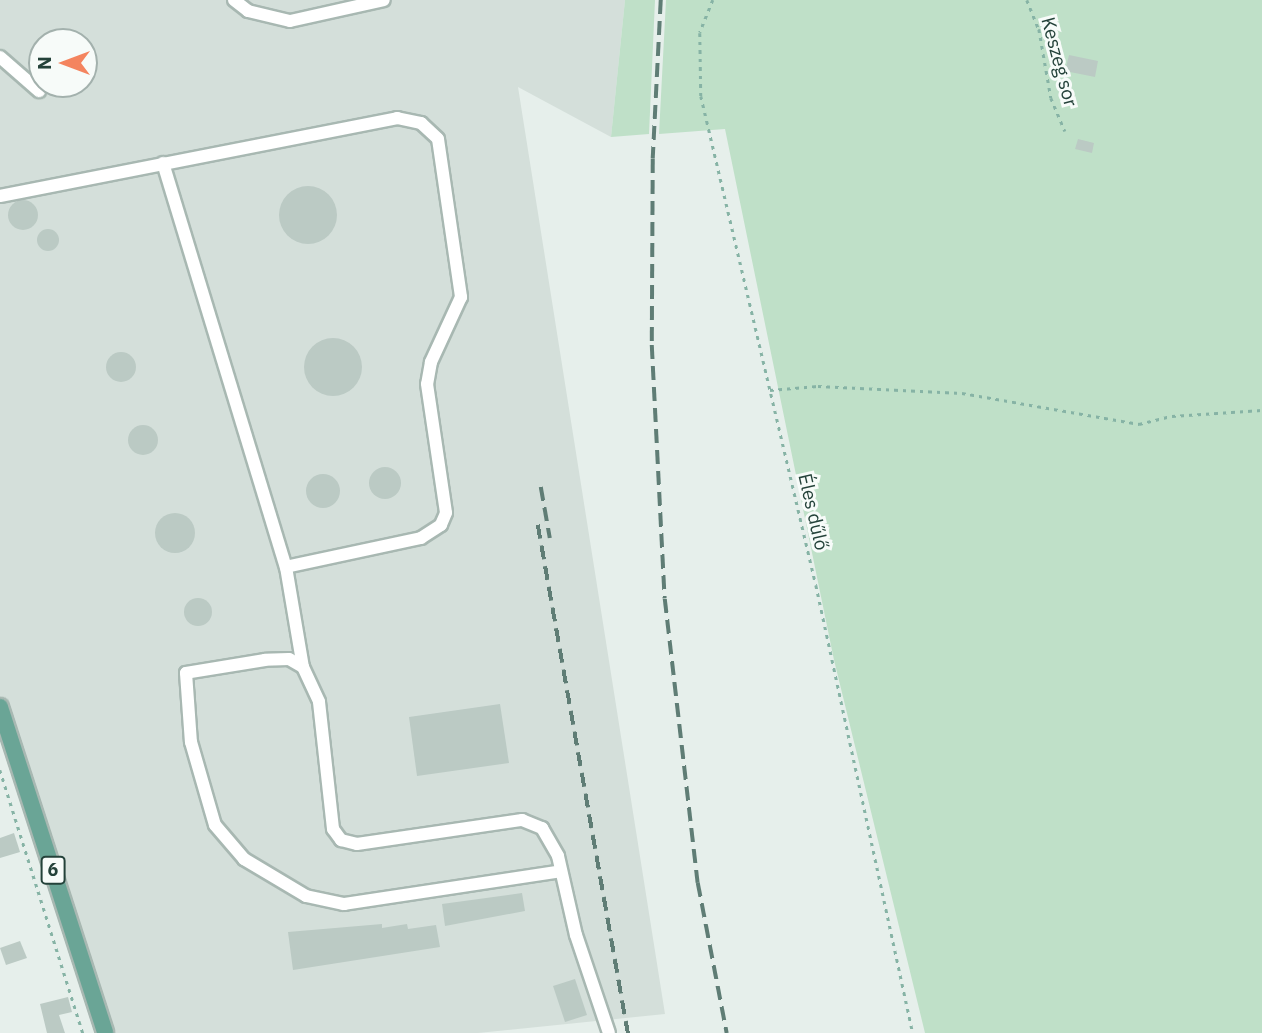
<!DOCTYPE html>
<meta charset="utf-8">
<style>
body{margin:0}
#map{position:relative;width:1262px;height:1033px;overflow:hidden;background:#e6efeb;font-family:"IBM Plex Sans",sans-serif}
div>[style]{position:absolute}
.built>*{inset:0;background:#d4dfda}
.green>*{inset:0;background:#bfe0c8}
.building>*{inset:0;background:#bbcac4}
.round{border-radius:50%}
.path>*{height:2.5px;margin-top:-1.25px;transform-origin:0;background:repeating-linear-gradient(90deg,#86b3a5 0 3.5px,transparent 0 8.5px)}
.roads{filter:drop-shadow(2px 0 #a8b8b2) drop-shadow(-2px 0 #a8b8b2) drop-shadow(0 2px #a8b8b2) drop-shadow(0 -2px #a8b8b2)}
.minor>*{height:12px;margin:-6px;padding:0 6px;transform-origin:6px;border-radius:6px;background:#fff}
.major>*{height:16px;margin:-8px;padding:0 8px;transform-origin:8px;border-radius:8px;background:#6aa596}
.rail>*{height:3.5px;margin-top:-1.75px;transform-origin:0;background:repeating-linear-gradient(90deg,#5f7d75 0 14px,transparent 0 21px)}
span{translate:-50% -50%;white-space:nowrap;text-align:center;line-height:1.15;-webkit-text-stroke:6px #f7fbf9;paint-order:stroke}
.shield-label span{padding:2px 5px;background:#f7fbf9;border:2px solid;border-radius:5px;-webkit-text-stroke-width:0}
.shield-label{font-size:18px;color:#24423a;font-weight:700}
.street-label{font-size:19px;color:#24423a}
.north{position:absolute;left:28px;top:28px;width:70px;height:70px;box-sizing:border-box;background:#f7fbf9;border:2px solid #a3b1ad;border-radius:50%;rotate:270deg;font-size:19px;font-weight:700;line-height:28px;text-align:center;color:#24423a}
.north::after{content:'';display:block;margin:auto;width:24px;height:32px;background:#f4845f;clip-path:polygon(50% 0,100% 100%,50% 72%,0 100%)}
</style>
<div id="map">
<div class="built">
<div style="clip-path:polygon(evenodd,0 0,625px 0,611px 137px,518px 87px,665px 1014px,478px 1033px,116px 1033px,0 722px,0 0,42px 42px,84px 42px,84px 84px,42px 84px,42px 42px)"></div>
</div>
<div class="green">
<div style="clip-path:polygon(625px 0,655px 0,649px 134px,611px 137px)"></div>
<div style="clip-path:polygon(666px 0,1262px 0,1262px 1033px,925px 1033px,834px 660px,725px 129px,659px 134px)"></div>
</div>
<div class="building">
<div style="clip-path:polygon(1069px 55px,1098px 61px,1095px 77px,1065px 71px)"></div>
<div style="clip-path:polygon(1078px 139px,1094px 143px,1092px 153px,1075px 149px)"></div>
<div class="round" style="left:279px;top:186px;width:58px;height:58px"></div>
<div class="round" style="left:8px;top:200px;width:30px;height:30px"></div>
<div class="round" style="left:37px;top:229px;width:22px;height:22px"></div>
<div class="round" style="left:304px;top:338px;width:58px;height:58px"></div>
<div class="round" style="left:106px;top:352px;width:30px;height:30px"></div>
<div class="round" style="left:128px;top:425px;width:30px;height:30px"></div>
<div class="round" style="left:369px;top:467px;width:32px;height:32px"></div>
<div class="round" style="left:306px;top:474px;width:34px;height:34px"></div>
<div class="round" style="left:155px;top:513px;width:40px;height:40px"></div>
<div class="round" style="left:184px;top:598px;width:28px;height:28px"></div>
<div style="clip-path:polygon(500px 704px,509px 763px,417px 776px,409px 717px)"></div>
<div style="clip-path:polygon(14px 833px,20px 852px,0 858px,0 838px)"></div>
<div style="clip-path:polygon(522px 893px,525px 911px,445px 926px,442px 904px)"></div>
<div style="clip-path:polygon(382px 924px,382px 928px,407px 924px,408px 929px,436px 925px,440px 947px,293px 970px,288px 932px)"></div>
<div style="clip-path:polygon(20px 941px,27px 958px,6px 965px,0 948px)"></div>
<div style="clip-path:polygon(575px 979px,587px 1015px,565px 1022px,553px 986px)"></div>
<div style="clip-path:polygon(68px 997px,72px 1012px,59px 1015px,65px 1033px,47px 1033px,40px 1004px)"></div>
</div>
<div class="path">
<div style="left:713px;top:0;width:35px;rotate:112deg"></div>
<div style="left:700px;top:33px;width:63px;rotate:89.1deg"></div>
<div style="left:701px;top:96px;width:502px;rotate:76.77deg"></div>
<div style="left:816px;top:585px;width:458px;rotate:77.8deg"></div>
<div style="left:1027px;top:0;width:31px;rotate:68deg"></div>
<div style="left:1039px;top:29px;width:70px;rotate:80.1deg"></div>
<div style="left:1051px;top:98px;width:36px;rotate:67deg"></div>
<div style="left:770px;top:390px;width:48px;rotate:-4.8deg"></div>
<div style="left:818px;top:386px;width:144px;rotate:2.8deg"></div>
<div style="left:962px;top:393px;width:180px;rotate:9.9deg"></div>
<div style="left:1139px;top:424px;width:34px;rotate:-14deg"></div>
<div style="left:1172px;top:416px;width:90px;rotate:-3.8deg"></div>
<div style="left:0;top:770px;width:276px;rotate:72.5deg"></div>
</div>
<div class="roads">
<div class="minor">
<div style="left:234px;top:0;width:18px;rotate:38deg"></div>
<div style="left:248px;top:11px;width:43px;rotate:13.4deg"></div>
<div style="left:290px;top:21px;width:96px;rotate:-12.6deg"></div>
<div style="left:0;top:57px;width:52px;rotate:41.1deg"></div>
<div style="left:163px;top:163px;width:422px;rotate:73.1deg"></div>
<div style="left:0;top:196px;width:405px;rotate:-11.1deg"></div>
<div style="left:397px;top:118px;width:25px;rotate:12deg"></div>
<div style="left:421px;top:123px;width:23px;rotate:43deg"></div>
<div style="left:438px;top:139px;width:160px;rotate:81.7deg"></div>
<div style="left:461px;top:297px;width:72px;rotate:114.8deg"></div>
<div style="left:431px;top:362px;width:22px;rotate:100deg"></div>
<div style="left:427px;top:384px;width:130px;rotate:81.6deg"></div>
<div style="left:446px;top:513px;width:13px;rotate:113deg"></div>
<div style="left:441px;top:525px;width:24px;rotate:147deg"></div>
<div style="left:421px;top:538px;width:138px;rotate:167.9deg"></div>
<div style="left:286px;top:567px;width:101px;rotate:80.4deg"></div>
<div style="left:303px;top:667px;width:38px;rotate:65deg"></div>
<div style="left:319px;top:702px;width:128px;rotate:83.7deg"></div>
<div style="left:333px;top:829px;width:14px;rotate:54deg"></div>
<div style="left:341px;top:840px;width:16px;rotate:14deg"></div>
<div style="left:357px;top:844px;width:167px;rotate:-8.3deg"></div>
<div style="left:522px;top:820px;width:22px;rotate:22deg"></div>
<div style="left:542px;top:828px;width:32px;rotate:60deg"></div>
<div style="left:558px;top:856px;width:81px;rotate:77.2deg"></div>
<div style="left:576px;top:935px;width:103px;rotate:71.4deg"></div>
<div style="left:303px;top:667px;width:16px;rotate:-150deg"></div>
<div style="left:289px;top:659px;width:24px;rotate:178deg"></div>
<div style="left:265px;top:660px;width:80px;rotate:170.7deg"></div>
<div style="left:186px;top:673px;width:69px;rotate:85.9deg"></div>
<div style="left:191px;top:742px;width:86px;rotate:73.9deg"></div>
<div style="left:215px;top:825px;width:45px;rotate:49.5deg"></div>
<div style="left:244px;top:859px;width:72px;rotate:30.8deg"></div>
<div style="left:306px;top:896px;width:39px;rotate:12deg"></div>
<div style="left:344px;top:904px;width:219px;rotate:-8.6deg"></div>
</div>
<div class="major">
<div style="left:0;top:707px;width:342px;rotate:72.1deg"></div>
</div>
</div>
<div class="rail">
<div style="left:661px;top:0;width:159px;rotate:92.9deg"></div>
<div style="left:653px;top:159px;width:186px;rotate:90.3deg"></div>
<div style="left:652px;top:345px;width:254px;rotate:87.1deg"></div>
<div style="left:665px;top:599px;width:286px;rotate:83.4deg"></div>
<div style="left:698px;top:883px;width:153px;rotate:79.1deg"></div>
<div style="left:541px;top:487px;width:52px;rotate:80deg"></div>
<div style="left:538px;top:525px;width:516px;rotate:79.95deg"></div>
</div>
<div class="shield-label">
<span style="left:53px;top:870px">6</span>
</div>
<div class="street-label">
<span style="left:1059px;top:62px;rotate:75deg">Keszeg sor</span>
<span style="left:813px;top:512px;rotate:77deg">Éles dűlő</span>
</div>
<div class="north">N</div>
</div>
